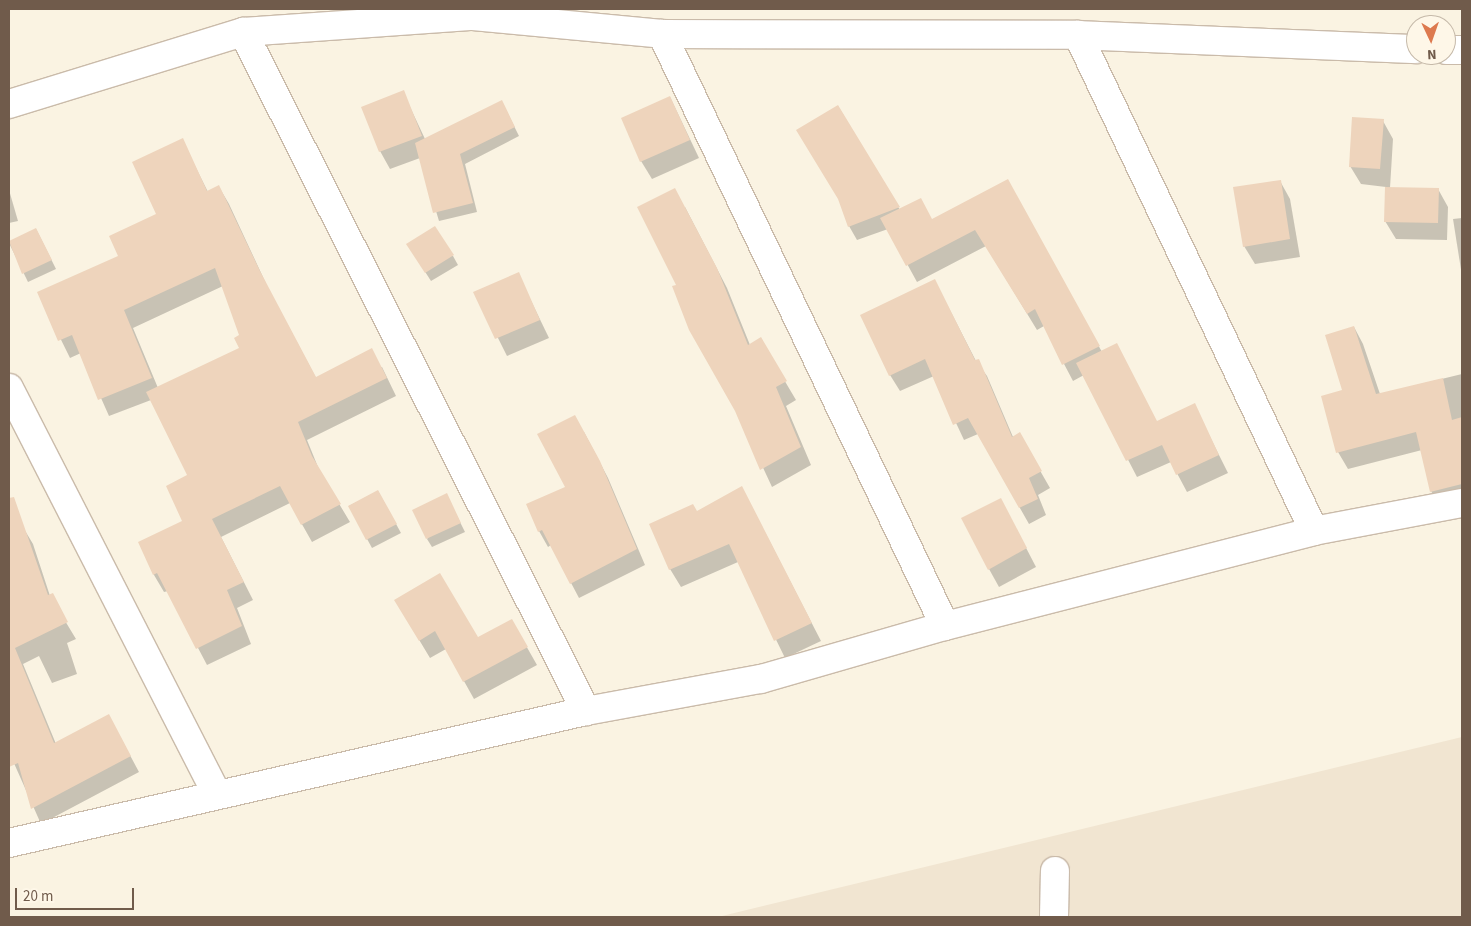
<!DOCTYPE html>
<style>
body{margin:0}
#map{position:relative;width:1471px;height:926px;overflow:hidden;background:#faf3e2;font-family:"Source Sans 3",sans-serif}
div>[style]{position:absolute}
.residential>*{inset:0;background:#f1e5d1}
.shadow>*{inset:0;background:#0003}
.building>*{inset:0;background:#eed4bc}
.roads{filter:drop-shadow(1px 0 #cabbaa) drop-shadow(-1px 0 #cabbaa) drop-shadow(0 1px #cabbaa) drop-shadow(0 -1px #cabbaa)}
.minor>*{height:28px;margin:-14px;padding:0 14px;transform-origin:14px;border-radius:14px;background:#fff}
span{translate:-50% -50%;white-space:nowrap;text-align:center;line-height:1.15;-webkit-text-stroke:5px #fef7e8;paint-order:stroke}
.frame{position:absolute;inset:0;border:10px solid #705b4b;pointer-events:none}
.north{position:absolute;left:1406px;top:15px;width:50px;height:50px;box-sizing:border-box;background:#fef7e8;border:1px solid #c5b9a9;border-radius:50%;rotate:177deg;font-size:14px;font-weight:700;line-height:20px;text-align:center;color:#705b4b}
.north::after{content:'';display:block;margin:auto;width:18px;height:22px;background:#dd7a4f;clip-path:polygon(50% 0,100% 100%,50% 72%,0 100%)}
.scale{position:absolute;left:15px;top:888px;width:119px;height:22px;box-sizing:border-box;border:2px solid #705b4b;border-top:0;padding-left:6px;font-size:15px;line-height:18px;white-space:nowrap;color:#705b4b;-webkit-text-stroke:4px #fef7e8;paint-order:stroke}
</style>
<div id="map">
<div class="residential">
<div style="clip-path:polygon(1462px 737px,1462px 917px,718px 917px)"></div>
</div>
<div class="shadow">
<div style="clip-path:polygon(403px 92px,425px 139px,506px 110px,519px 136px,465px 164px,477px 212px,439px 221px,420px 158px,390px 169px,380px 151px)"></div>
<div style="clip-path:polygon(670px 97px,699px 158px,652px 179px,641px 161px)"></div>
<div style="clip-path:polygon(838px 106px,900px 210px,932px 220px,1017px 198px,1102px 352px,1157px 422px,1194px 405px,1228px 473px,1187px 492px,1171px 462px,1137px 477px,1084px 375px,1073px 381px,1044px 326px,1037px 330px,986px 246px,917px 282px,888px 229px,857px 240px,849px 226px)"></div>
<div style="clip-path:polygon(1383px 121px,1393px 139px,1390px 188px,1438px 189px,1448px 207px,1447px 240px,1396px 239px,1385px 221px,1386px 187px,1361px 184px,1350px 166px)"></div>
<div style="clip-path:polygon(evenodd,182px 140px,208px 192px,219px 187px,229px 204px,269px 290px,316px 378px,382px 367px,396px 396px,307px 440px,320px 472px,350px 522px,312px 542px,290px 503px,221px 537px,253px 600px,237px 608px,251px 644px,207px 665px,168px 591px,164px 592px,154px 575px,140px 542px,184px 522px,189px 476px,151px 400px,109px 416px,81px 353px,70px 358px,38px 293px,120px 257px,158px 215px,182px 140px,223px 286px,240px 336px,241px 348px,158px 388px,133px 328px,223px 286px)"></div>
<div style="clip-path:polygon(1280px 181px,1290px 199px,1300px 257px,1255px 264px,1244px 246px)"></div>
<div style="clip-path:polygon(9px 190px,18px 221px,9px 223px)"></div>
<div style="clip-path:polygon(685px 207px,727px 288px,750px 345px,760px 339px,796px 400px,786px 406px,811px 465px,772px 487px,678px 286px)"></div>
<div style="clip-path:polygon(1462px 218px,1462px 276px,1453px 219px)"></div>
<div style="clip-path:polygon(36px 229px,56px 269px,28px 282px,9px 243px)"></div>
<div style="clip-path:polygon(413px 253px,453px 256px,458px 265px,431px 281px)"></div>
<div style="clip-path:polygon(518px 274px,549px 338px,507px 356px,475px 292px)"></div>
<div style="clip-path:polygon(935px 281px,976px 361px,987px 376px,1013px 437px,1019px 434px,1050px 488px,1038px 495px,1046px 515px,1029px 524px,978px 434px,964px 440px,934px 376px,900px 391px,890px 375px)"></div>
<div style="clip-path:polygon(1354px 327px,1363px 344px,1380px 394px,1462px 374px,1462px 504px,1441px 508px,1431px 491px,1422px 450px,1348px 469px,1338px 452px)"></div>
<div style="clip-path:polygon(584px 432px,608px 478px,645px 565px,579px 598px,551px 545px,548px 547px,539px 531px,567px 488px)"></div>
<div style="clip-path:polygon(742px 488px,821px 641px,785px 658px,738px 562px,681px 587px,670px 569px)"></div>
<div style="clip-path:polygon(378px 491px,401px 533px,372px 548px,349px 506px)"></div>
<div style="clip-path:polygon(451px 504px,465px 532px,432px 547px,427px 539px)"></div>
<div style="clip-path:polygon(1010px 517px,1036px 567px,999px 587px,989px 569px)"></div>
<div style="clip-path:polygon(24px 529px,33px 544px,50px 596px,76px 639px,67px 643px,77px 674px,52px 683px,39px 656px,23px 664px,56px 744px,117px 731px,139px 772px,41px 824px,9px 752px,9px 603px,19px 599px,9px 570px,9px 534px)"></div>
<div style="clip-path:polygon(406px 618px,478px 639px,512px 621px,537px 665px,474px 699px,446px 649px,430px 658px)"></div>
</div>
<div class="building">
<div style="clip-path:polygon(404px 90px,422px 136px,379px 152px,361px 107px)"></div>
<div style="clip-path:polygon(670px 96px,690px 140px,640px 162px,621px 118px)"></div>
<div style="clip-path:polygon(502px 100px,515px 127px,460px 154px,473px 203px,433px 213px,415px 143px)"></div>
<div style="clip-path:polygon(838px 105px,900px 207px,848px 227px,838px 199px,796px 130px)"></div>
<div style="clip-path:polygon(1352px 117px,1384px 119px,1380px 169px,1349px 167px)"></div>
<div style="clip-path:polygon(183px 138px,207px 191px,219px 185px,260px 271px,316px 377px,372px 348px,387px 378px,298px 422px,312px 456px,341px 504px,301px 525px,280px 486px,212px 519px,244px 582px,227px 590px,242px 626px,196px 649px,157px 573px,153px 575px,138px 542px,182px 521px,166px 486px,187px 475px,146px 392px,239px 348px,234px 338px,239px 335px,215px 268px,124px 310px,152px 378px,98px 400px,72px 335px,58px 341px,37px 292px,118px 256px,109px 236px,156px 214px,132px 162px)"></div>
<div style="clip-path:polygon(1008px 179px,1100px 346px,1062px 365px,1035px 309px,1027px 314px,975px 230px,906px 266px,880px 218px,921px 198px,932px 219px)"></div>
<div style="clip-path:polygon(1281px 180px,1290px 239px,1243px 247px,1233px 187px)"></div>
<div style="clip-path:polygon(1385px 187px,1439px 188px,1438px 223px,1384px 222px)"></div>
<div style="clip-path:polygon(675px 188px,717px 268px,748px 345px,761px 337px,787px 381px,776px 387px,801px 447px,760px 470px,735px 411px,689px 330px,672px 286px,676px 285px,637px 207px)"></div>
<div style="clip-path:polygon(435px 226px,454px 255px,425px 273px,406px 244px)"></div>
<div style="clip-path:polygon(36px 228px,52px 260px,22px 274px,9px 241px)"></div>
<div style="clip-path:polygon(519px 272px,540px 320px,495px 339px,473px 292px)"></div>
<div style="clip-path:polygon(935px 279px,975px 360px,979px 359px,1012px 437px,1020px 432px,1042px 471px,1029px 478px,1038px 499px,1019px 508px,968px 418px,953px 425px,925px 359px,889px 376px,860px 315px)"></div>
<div style="clip-path:polygon(1354px 326px,1376px 394px,1443px 378px,1452px 420px,1462px 417px,1462px 484px,1430px 492px,1416px 432px,1336px 453px,1321px 396px,1342px 390px,1325px 335px)"></div>
<div style="clip-path:polygon(1117px 343px,1157px 421px,1195px 403px,1219px 455px,1176px 475px,1162px 445px,1126px 461px,1076px 363px)"></div>
<div style="clip-path:polygon(575px 415px,600px 461px,637px 549px,570px 584px,542px 530px,538px 532px,526px 504px,565px 487px,537px 434px)"></div>
<div style="clip-path:polygon(742px 486px,812px 623px,774px 641px,729px 544px,669px 570px,649px 524px,693px 504px,697px 511px)"></div>
<div style="clip-path:polygon(378px 490px,397px 524px,366px 540px,348px 506px)"></div>
<div style="clip-path:polygon(447px 493px,461px 523px,426px 539px,412px 510px)"></div>
<div style="clip-path:polygon(14px 497px,48px 595px,53px 593px,68px 622px,15px 648px,54px 743px,109px 714px,131px 756px,31px 809px,18px 763px,9px 767px,9px 498px)"></div>
<div style="clip-path:polygon(1001px 498px,1027px 548px,988px 570px,961px 518px)"></div>
<div style="clip-path:polygon(440px 573px,478px 637px,512px 619px,528px 647px,463px 682px,435px 631px,419px 641px,394px 600px)"></div>
</div>
<div class="roads">
<div class="minor">
<div style="left:243px;top:32px;width:761px;rotate:63.2deg"></div>
<div style="left:586px;top:711px;width:178px;rotate:-10.4deg"></div>
<div style="left:761px;top:679px;width:191px;rotate:-16.1deg"></div>
<div style="left:945px;top:626px;width:381px;rotate:-14.4deg"></div>
<div style="left:1314px;top:531px;width:151px;rotate:-10.7deg"></div>
<div style="left:662px;top:34px;width:656px;rotate:64.45deg"></div>
<div style="left:1078px;top:35px;width:549px;rotate:64.55deg"></div>
<div style="left:1446px;top:50px;width:16px"></div>
<div style="left:9px;top:104px;width:245px;rotate:-17.1deg"></div>
<div style="left:243px;top:32px;width:231px;rotate:-4deg"></div>
<div style="left:473px;top:16px;width:190px;rotate:5.4deg"></div>
<div style="left:662px;top:34px;width:416px;rotate:0.1deg"></div>
<div style="left:1078px;top:35px;width:338px;rotate:2.4deg"></div>
<div style="left:9px;top:388px;width:456px;rotate:62.9deg"></div>
<div style="left:9px;top:843px;width:592px;rotate:-12.89deg"></div>
<div style="left:1054px;top:917px;width:46px;rotate:-88.8deg"></div>
</div>
</div>
<div class="frame"></div>
<div class="north">N</div>
<div class="scale">20 m</div>
</div>
